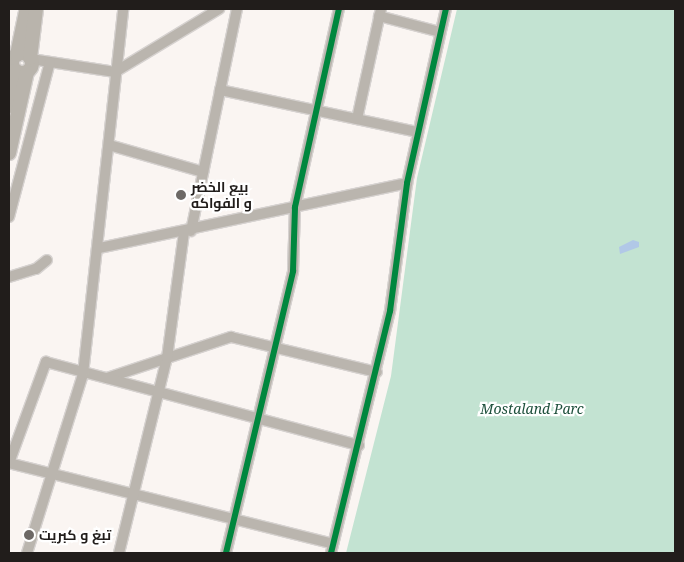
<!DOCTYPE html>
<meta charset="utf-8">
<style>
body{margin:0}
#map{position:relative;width:684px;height:562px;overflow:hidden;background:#faf5f2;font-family:"Noto Serif",Cairo,serif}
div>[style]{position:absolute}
.green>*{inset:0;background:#c3e3d2}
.water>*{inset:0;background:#b1c8e7}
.roads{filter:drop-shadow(1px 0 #d6d2d0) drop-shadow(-1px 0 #d6d2d0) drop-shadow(0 1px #d6d2d0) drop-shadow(0 -1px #d6d2d0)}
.street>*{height:10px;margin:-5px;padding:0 5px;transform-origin:5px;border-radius:5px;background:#bab5ae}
.secondary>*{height:14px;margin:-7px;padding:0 7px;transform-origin:7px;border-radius:7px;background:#b9b4ac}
.secondary>.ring{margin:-7px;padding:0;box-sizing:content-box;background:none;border:14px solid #b9b4ac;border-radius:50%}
.cycleway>*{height:6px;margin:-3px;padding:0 3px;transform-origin:3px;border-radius:3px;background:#00873e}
.dots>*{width:14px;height:14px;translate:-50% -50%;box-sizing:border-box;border:2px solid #fff;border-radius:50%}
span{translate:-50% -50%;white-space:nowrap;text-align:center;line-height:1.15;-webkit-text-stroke:4.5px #fff;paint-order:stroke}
.poi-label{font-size:14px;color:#211d1b;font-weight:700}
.left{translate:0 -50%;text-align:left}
.park-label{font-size:14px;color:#1e503c;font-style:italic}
.frame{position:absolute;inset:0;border:10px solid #211d1b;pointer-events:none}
</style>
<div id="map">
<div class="green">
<div style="clip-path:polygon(457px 9px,675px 9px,675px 553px,346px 553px,391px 376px,417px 178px)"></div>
</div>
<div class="water">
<div style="clip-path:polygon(633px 240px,639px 242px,639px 247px,620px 254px,619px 247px)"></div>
</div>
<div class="roads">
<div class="street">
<div style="left:379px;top:16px;width:63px;rotate:14.7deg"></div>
<div style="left:31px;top:59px;width:85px;rotate:8.8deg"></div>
<div style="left:115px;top:72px;width:122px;rotate:-31.2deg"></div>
<div style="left:220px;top:90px;width:202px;rotate:12deg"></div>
<div style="left:357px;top:119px;width:113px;rotate:-77.7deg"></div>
<div style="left:109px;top:145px;width:98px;rotate:16deg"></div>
<div style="left:9px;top:217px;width:160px;rotate:-75.2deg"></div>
<div style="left:191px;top:231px;width:227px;rotate:-78.3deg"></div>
<div style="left:99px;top:248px;width:315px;rotate:-11.9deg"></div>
<div style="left:9px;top:277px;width:28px;rotate:-17deg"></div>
<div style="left:36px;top:269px;width:14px;rotate:-39deg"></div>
<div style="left:107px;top:378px;width:131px;rotate:-18.3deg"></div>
<div style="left:231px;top:337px;width:150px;rotate:13.5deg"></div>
<div style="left:9px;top:463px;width:108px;rotate:-69.9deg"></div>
<div style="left:46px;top:362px;width:324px;rotate:14.9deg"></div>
<div style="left:9px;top:463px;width:334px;rotate:14deg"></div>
<div style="left:27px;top:553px;width:188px;rotate:-72.6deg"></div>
<div style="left:83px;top:374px;width:367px;rotate:-83.7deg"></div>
<div style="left:119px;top:553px;width:201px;rotate:-76.2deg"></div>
<div style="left:167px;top:358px;width:127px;rotate:-82.3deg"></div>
<div style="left:226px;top:553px;width:290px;rotate:-76.6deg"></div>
<div style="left:293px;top:271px;width:64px;rotate:-88.2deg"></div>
<div style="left:295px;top:207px;width:203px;rotate:-77.5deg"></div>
<div style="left:331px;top:553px;width:249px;rotate:-76.3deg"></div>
<div style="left:390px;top:311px;width:129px;rotate:-82.4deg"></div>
<div style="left:407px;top:183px;width:178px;rotate:-77.4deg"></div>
</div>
<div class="secondary">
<div class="ring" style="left:12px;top:53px;width:6px;height:6px"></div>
<div style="left:17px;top:55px;width:44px;rotate:-78.2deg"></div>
<div style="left:30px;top:58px;width:49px;rotate:-83deg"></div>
<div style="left:9px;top:106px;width:36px;rotate:-79deg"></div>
<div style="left:9px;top:153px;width:83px;rotate:-77.5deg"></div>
</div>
</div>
<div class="cycleway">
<div style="left:226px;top:553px;width:290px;rotate:-76.6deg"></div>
<div style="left:293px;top:271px;width:64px;rotate:-88.2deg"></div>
<div style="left:295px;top:207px;width:203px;rotate:-77.5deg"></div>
<div style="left:331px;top:553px;width:249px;rotate:-76.3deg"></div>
<div style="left:390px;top:311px;width:129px;rotate:-82.4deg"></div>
<div style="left:407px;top:183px;width:178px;rotate:-77.4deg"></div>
</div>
<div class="dots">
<div style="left:181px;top:195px;background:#6d6966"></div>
<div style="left:29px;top:535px;background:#6d6966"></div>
</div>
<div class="poi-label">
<span class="left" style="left:191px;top:195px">بيع الخضر<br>و الفواكه</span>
<span class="left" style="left:39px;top:535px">تبغ و كبريت</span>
</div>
<div class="park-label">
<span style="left:532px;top:409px">Mostaland Parc</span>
</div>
<div class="frame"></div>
</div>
